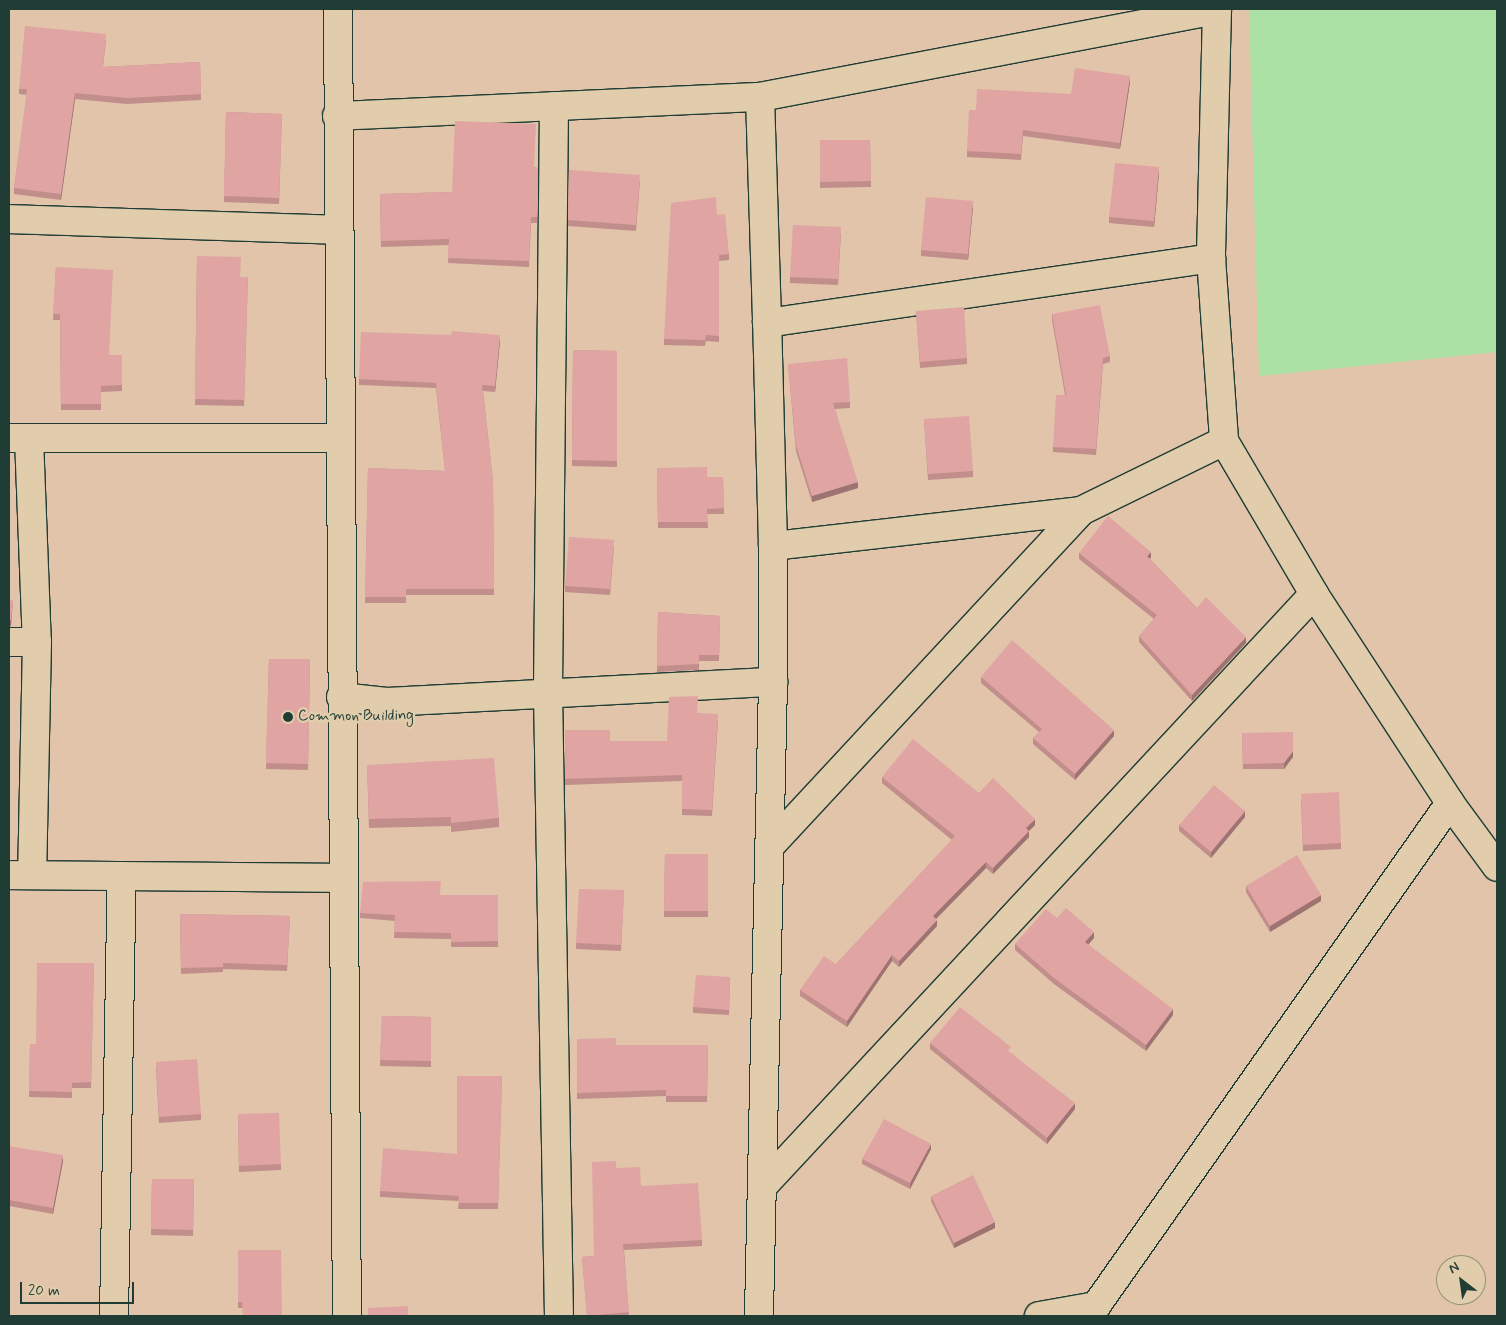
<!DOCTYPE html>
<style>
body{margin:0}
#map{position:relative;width:1506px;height:1325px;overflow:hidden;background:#e1c4a9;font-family:Mynerve,sans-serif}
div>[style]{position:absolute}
.green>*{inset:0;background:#abe1a4}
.roads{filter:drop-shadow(1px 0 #1f3d34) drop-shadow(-1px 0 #1f3d34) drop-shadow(0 1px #1f3d34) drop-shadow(0 -1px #1f3d34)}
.minor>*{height:28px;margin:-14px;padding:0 14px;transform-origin:14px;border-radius:14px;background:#e1ccab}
.wall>*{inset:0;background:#c18e8c}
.shaded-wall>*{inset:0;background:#9d7472}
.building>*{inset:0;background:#e0a5a3}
.dots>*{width:14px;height:14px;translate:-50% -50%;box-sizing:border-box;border:2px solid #e1ccab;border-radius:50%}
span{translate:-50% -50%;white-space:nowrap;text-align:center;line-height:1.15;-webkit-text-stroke:5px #e1ccab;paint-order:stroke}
.poi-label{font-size:15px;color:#1f3d34}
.left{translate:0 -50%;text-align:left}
.frame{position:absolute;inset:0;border:10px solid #1f3d34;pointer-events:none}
.north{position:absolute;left:1436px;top:1255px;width:50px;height:50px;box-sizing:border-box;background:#e1ccab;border:1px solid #93937b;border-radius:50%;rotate:330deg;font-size:14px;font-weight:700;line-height:20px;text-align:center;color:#1f3d34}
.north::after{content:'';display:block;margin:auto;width:18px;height:22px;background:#1f3d34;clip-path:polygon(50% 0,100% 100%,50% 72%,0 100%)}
.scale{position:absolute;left:20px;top:1282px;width:114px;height:22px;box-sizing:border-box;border:2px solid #1f3d34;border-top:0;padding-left:6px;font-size:15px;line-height:18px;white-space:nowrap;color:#1f3d34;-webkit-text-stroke:4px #e1ccab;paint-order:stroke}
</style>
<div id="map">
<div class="green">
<div style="clip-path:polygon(1249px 9px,1497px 9px,1497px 352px,1259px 376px)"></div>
</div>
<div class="roads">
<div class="minor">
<div style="left:338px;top:9px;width:1307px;rotate:89.61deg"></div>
<div style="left:1217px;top:9px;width:249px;rotate:91.4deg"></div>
<div style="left:1211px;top:258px;width:183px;rotate:85.9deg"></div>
<div style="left:1224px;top:441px;width:178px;rotate:59.5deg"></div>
<div style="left:1314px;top:594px;width:249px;rotate:56.9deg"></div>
<div style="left:1450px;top:803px;width:79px;rotate:53.7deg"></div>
<div style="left:760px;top:97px;width:226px;rotate:88.2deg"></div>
<div style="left:554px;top:106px;width:587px;rotate:90.59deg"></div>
<div style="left:548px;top:693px;width:623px;rotate:88.99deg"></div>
<div style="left:337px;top:116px;width:423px;rotate:-2.6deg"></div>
<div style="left:760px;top:97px;width:465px;rotate:-10.8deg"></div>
<div style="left:9px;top:219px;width:328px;rotate:1.9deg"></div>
<div style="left:9px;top:438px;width:331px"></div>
<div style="left:29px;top:438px;width:204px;rotate:87.8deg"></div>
<div style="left:37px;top:642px;width:233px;rotate:91.2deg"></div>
<div style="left:773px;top:546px;width:223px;rotate:-91.5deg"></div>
<div style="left:767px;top:323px;width:449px;rotate:-8.3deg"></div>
<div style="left:9px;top:642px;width:28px"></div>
<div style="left:773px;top:682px;width:136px;rotate:-90deg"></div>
<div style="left:773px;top:546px;width:310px;rotate:-6.5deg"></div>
<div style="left:1081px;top:511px;width:159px;rotate:-26.1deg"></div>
<div style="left:341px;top:697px;width:46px;rotate:6.2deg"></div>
<div style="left:387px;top:702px;width:387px;rotate:-3deg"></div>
<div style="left:773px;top:682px;width:634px;rotate:91.27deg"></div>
<div style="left:770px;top:846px;width:457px;rotate:-47.1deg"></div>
<div style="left:9px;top:875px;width:332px;rotate:0.5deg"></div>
<div style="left:762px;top:1187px;width:810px;rotate:-47.05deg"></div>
<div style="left:114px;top:1316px;width:440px;rotate:-89deg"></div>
<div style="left:1039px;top:1316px;width:58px;rotate:-10deg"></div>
<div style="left:1096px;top:1306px;width:615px;rotate:-54.86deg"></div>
</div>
</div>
<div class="wall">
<div style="clip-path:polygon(106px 40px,103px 67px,200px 62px,201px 100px,127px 104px,75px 99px,61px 200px,14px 194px,14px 188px,27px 95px,19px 94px,19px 89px)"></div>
<div style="clip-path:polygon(1130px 82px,1120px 149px,1023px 136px,1021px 160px,967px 157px,967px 151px,976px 110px,1071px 94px)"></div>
<div style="clip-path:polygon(226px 112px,282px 114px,279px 204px,224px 202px)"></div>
<div style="clip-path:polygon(820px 140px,870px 140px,871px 187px,820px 188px)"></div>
<div style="clip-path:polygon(534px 167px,538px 168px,537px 223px,531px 223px,529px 267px,448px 263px,449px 245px,381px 247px,380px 194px,452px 192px)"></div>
<div style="clip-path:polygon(569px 170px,640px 181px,636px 231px,568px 226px)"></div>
<div style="clip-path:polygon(1159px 173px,1154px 227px,1109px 223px,1109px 217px)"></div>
<div style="clip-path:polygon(973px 207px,968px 260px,921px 256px,921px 250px)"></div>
<div style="clip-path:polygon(717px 215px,729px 254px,729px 260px,719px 261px,719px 342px,706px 341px,705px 346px,664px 345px,664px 339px)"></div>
<div style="clip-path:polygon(841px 233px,838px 285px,790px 283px,790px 277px)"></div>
<div style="clip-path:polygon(197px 256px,241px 277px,248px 277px,244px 406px,195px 405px)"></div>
<div style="clip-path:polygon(56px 267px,109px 355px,122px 355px,122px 391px,101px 392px,101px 410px,61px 410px,60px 320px,53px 320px)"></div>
<div style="clip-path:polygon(916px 311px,967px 358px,967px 364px,920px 368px)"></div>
<div style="clip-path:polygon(1052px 314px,1110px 356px,1110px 362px,1103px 364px,1096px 455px,1053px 452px,1053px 447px,1065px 395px,1052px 320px)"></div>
<div style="clip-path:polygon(500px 341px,495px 392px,483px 391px,493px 481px,494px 595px,406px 595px,406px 603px,365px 603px,368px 468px,445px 471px,436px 388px,359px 385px,359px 379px)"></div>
<div style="clip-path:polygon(573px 350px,617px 351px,617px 467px,572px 466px)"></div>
<div style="clip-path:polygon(788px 364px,850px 402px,850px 408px,835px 409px,858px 488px,812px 502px,796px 451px)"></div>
<div style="clip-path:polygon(924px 419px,973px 471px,973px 477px,928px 480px)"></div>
<div style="clip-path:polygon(657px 468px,707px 477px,723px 477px,724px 514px,707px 514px,708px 528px,658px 528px)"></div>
<div style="clip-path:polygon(614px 546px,610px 595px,565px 592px,565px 586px)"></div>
<div style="clip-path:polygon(1079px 553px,1151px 557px,1150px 559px,1197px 608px,1246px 643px,1192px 701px,1139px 642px,1139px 636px,1154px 619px,1079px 559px)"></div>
<div style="clip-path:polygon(658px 612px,720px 616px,719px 661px,699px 661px,699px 670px,657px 672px)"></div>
<div style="clip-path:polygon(269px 659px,310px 659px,308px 770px,266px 769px)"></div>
<div style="clip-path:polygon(981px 677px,1114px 736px,1075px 780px,1033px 744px,1033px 738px,1039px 732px,981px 683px)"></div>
<div style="clip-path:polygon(697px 713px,718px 720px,712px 816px,682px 815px,682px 781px,565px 785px,565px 730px,610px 741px,667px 741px)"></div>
<div style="clip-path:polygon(1242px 733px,1293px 757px,1284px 769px,1243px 769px)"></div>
<div style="clip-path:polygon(367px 765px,499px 818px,499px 827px,451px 832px,451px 826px,369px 828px)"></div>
<div style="clip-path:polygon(882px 777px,979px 793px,1035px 825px,1029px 831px,1029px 837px,993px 874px,986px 868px,936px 919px,937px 926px,899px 967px,892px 961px,847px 1027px,800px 996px,800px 990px,836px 964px,952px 840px,882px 783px)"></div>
<div style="clip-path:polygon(1301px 800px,1341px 843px,1341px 849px,1303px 851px)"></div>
<div style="clip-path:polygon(1245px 817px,1211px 858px,1179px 831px,1179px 825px)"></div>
<div style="clip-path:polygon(665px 854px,708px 854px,708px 917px,664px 917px)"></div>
<div style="clip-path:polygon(1246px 886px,1321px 901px,1270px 932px,1246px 892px)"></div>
<div style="clip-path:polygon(624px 890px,621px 951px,576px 949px,576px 943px)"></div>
<div style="clip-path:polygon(440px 895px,498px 895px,498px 947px,451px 947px,451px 939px,394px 938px,395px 921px,360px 918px,360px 913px)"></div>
<div style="clip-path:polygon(180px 914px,290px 916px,287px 971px,223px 969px,223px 972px,181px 974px)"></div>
<div style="clip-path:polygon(1057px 918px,1094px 938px,1088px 945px,1173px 1015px,1146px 1051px,1054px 984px,1015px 950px,1015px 944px)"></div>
<div style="clip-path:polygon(94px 963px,91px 1088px,72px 1088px,72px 1098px,29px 1097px,30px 1044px,36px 1044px)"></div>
<div style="clip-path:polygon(730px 977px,729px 1015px,693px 1013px,693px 1007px)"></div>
<div style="clip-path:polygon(382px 1016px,431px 1017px,431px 1067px,380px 1066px)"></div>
<div style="clip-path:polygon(577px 1039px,616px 1045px,708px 1045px,707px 1102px,666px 1102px,666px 1096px,577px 1099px)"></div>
<div style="clip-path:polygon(930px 1043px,1011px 1053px,1075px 1109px,1047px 1144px,930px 1049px)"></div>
<div style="clip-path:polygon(156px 1067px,201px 1114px,201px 1120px,159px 1123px)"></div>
<div style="clip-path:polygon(502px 1076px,498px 1209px,458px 1209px,459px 1201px,380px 1197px,380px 1191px,457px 1154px)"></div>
<div style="clip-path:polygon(238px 1114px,281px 1164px,281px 1170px,239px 1172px)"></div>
<div style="clip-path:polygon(9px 1146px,63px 1161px,53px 1214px,9px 1206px)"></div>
<div style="clip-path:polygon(931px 1149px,910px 1189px,862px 1164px,862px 1159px)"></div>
<div style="clip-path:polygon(616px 1168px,641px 1186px,702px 1240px,702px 1246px,624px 1250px,629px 1316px,587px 1316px,582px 1257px,594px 1256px)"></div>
<div style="clip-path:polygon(152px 1179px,194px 1179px,193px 1236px,151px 1235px)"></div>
<div style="clip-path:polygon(931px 1196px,995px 1228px,954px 1248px,931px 1201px)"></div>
<div style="clip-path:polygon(238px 1250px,282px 1316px,242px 1308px,238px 1308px)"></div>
</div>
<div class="shaded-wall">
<div style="clip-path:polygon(1130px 76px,1130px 82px,1120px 149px,1120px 143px)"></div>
<div style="clip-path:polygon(75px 93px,75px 99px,61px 200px,61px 194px)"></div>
<div style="clip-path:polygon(1159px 167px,1159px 173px,1154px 227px,1154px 221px)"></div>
<div style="clip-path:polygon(973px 201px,973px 207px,968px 260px,968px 254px)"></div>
<div style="clip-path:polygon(500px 335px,500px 341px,495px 392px,495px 386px)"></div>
<div style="clip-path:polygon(858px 482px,858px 488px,812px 502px,812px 496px)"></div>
<div style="clip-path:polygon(1151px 552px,1151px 557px,1147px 562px,1147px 556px)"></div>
<div style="clip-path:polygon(13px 600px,11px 626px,9px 627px,9px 621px)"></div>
<div style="clip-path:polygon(1246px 637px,1246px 643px,1192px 701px,1192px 695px)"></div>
<div style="clip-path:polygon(1114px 730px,1114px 736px,1075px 780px,1075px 774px)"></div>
<div style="clip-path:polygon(1293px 751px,1293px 757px,1284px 769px,1284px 763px)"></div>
<div style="clip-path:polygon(1245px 811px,1245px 817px,1211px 858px,1211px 852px)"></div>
<div style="clip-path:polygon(1035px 819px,1035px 825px,1026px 834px,1026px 828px)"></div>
<div style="clip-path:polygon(1029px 831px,1029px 837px,993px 874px,993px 868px)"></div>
<div style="clip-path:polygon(986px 862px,986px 868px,933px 922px,933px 916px)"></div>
<div style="clip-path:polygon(1321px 895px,1321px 901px,1270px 932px,1270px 926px)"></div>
<div style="clip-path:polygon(937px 920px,937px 926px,899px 967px,899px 961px)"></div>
<div style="clip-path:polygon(1094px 932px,1094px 938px,1085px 948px,1085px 942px)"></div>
<div style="clip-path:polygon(892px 955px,892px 961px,847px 1027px,847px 1021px)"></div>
<div style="clip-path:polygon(1173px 1009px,1173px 1015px,1146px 1051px,1146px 1045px)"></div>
<div style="clip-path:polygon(1075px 1103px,1075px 1109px,1047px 1144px,1047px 1138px)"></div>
<div style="clip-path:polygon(931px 1144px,931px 1149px,910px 1189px,910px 1183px)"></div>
<div style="clip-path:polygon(63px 1155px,63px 1161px,53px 1214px,53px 1208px)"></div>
<div style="clip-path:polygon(995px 1222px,995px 1228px,954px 1248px,954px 1243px)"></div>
</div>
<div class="building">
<div style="clip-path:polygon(25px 26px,106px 34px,103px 67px,200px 62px,201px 94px,127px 98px,75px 93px,61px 194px,14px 188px,27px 89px,19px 89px)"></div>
<div style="clip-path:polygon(1075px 68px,1130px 76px,1120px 143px,1023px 130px,1021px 154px,967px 151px,969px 110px,976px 110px,977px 89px,1071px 94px)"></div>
<div style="clip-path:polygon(226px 112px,282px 114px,279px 198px,224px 196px)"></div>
<div style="clip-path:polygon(455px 121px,536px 124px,534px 167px,538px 168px,537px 217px,531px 217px,529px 261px,448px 258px,449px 239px,381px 241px,380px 194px,452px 192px)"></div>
<div style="clip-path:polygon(820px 140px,870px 140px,871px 181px,820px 182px)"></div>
<div style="clip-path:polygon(1115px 163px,1159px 167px,1154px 221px,1109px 217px)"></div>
<div style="clip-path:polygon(569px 170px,640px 175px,636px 225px,568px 220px)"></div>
<div style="clip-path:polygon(716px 197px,717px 215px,725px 214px,729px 254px,719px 255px,719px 336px,706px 335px,705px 340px,664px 339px,671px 203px)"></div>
<div style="clip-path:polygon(926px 197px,973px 201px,968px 254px,921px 250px)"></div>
<div style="clip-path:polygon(793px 225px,841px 227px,838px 279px,790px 277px)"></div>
<div style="clip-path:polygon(197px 256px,241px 257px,240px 277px,248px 277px,244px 400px,195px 399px)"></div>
<div style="clip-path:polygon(56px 267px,113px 270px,109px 355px,122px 355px,122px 385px,101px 386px,101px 404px,61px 404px,60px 314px,53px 314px)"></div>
<div style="clip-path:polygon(1100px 305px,1110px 356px,1103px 358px,1096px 449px,1053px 447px,1056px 395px,1066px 395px,1052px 314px)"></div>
<div style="clip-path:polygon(964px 307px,967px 358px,920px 362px,916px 311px)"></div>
<div style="clip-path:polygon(452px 331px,500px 335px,495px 386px,482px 385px,493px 481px,494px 589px,406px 589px,406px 597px,365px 597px,368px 468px,445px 471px,436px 383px,359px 379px,361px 332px,451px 335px)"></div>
<div style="clip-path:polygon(573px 350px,617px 351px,617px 461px,572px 460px)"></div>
<div style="clip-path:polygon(847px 358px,850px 402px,833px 403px,858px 482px,812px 496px,796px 445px,788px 364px)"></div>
<div style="clip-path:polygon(969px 416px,973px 471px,928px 474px,924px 419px)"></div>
<div style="clip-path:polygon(707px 467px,707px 477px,723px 477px,724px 508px,707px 509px,708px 522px,658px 522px,657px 468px)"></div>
<div style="clip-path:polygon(1108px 516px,1151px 552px,1147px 556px,1197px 608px,1206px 597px,1246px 637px,1192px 695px,1139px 636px,1157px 615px,1079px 553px)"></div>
<div style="clip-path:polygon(569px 537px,614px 540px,610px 589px,565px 586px)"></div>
<div style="clip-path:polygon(9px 600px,13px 600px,11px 620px,9px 621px)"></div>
<div style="clip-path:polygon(658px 612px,720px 616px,719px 655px,699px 655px,699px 664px,657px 666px)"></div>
<div style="clip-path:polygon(1012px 640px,1114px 730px,1075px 774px,1033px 738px,1042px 729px,981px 677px)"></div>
<div style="clip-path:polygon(269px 659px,310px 659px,308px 764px,266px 763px)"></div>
<div style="clip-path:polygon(698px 696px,697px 713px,718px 714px,712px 810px,682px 809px,682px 775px,565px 779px,565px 730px,610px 730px,610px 741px,667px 741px,669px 697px)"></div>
<div style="clip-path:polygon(1293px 732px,1293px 751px,1284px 763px,1243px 764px,1242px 733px)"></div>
<div style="clip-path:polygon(913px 739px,979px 793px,993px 778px,1035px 819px,1026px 828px,1029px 831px,993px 868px,986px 862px,933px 916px,937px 920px,899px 961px,892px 955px,847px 1021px,800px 990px,824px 956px,836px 964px,955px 836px,882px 777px)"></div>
<div style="clip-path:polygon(494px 758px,499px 818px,451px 823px,451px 817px,369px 819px,367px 765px)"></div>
<div style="clip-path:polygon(1214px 785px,1245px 811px,1211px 852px,1179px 825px)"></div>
<div style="clip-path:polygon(1339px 792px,1341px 843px,1303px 845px,1301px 794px)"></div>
<div style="clip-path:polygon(665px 854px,708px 854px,708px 911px,664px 911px)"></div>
<div style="clip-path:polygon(1297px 855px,1321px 895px,1270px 926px,1246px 886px)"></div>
<div style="clip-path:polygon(441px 881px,440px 895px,498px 895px,498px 941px,451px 942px,451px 933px,394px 932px,395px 915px,360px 913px,363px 882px)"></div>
<div style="clip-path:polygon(579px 889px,624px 890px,621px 945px,576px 943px)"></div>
<div style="clip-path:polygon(1066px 908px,1094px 932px,1085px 942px,1173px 1009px,1146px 1045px,1054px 978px,1015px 944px,1046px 909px,1057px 918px)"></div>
<div style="clip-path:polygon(180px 914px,290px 916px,287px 965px,223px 963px,223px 967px,181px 968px)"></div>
<div style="clip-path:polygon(37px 963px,94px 963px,91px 1082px,72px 1083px,72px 1092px,29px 1091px,30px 1044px,36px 1044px)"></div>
<div style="clip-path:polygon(696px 975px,730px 977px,729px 1010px,693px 1007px)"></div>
<div style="clip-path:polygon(960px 1007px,1011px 1047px,1008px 1051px,1075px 1103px,1047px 1138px,930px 1043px)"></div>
<div style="clip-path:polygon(382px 1016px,431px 1017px,431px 1061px,380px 1060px)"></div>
<div style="clip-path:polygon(616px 1038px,616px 1045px,708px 1045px,707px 1096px,666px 1096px,666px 1090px,577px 1093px,577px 1039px)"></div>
<div style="clip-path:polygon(197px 1059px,201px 1114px,159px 1117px,156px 1062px)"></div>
<div style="clip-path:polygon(457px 1076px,502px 1076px,498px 1203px,458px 1203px,459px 1196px,380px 1191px,383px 1148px,457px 1154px)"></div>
<div style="clip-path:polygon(279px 1113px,281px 1164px,239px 1166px,238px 1114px)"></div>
<div style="clip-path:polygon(884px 1119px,931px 1144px,910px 1183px,862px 1159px)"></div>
<div style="clip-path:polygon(9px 1146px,63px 1155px,53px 1208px,9px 1200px)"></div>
<div style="clip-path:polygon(616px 1161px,616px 1168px,640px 1167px,641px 1186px,698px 1183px,702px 1240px,623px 1244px,629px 1312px,587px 1316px,582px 1257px,594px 1256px,592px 1162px)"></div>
<div style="clip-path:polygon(973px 1175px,995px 1222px,954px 1243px,931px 1196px)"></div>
<div style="clip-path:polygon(152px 1179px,194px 1179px,193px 1230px,151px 1229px)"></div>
<div style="clip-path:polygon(238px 1250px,281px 1250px,282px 1316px,243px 1316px,242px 1302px,238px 1302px)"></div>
<div style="clip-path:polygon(408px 1306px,408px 1316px,368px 1316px,368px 1308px)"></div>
<div style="clip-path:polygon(9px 1315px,52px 1316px,9px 1316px)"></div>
</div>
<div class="dots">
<div style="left:288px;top:717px;background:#1f3d34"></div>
</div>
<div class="poi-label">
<span class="left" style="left:298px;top:717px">Common Building</span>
</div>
<div class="frame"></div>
<div class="north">N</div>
<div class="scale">20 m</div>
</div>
